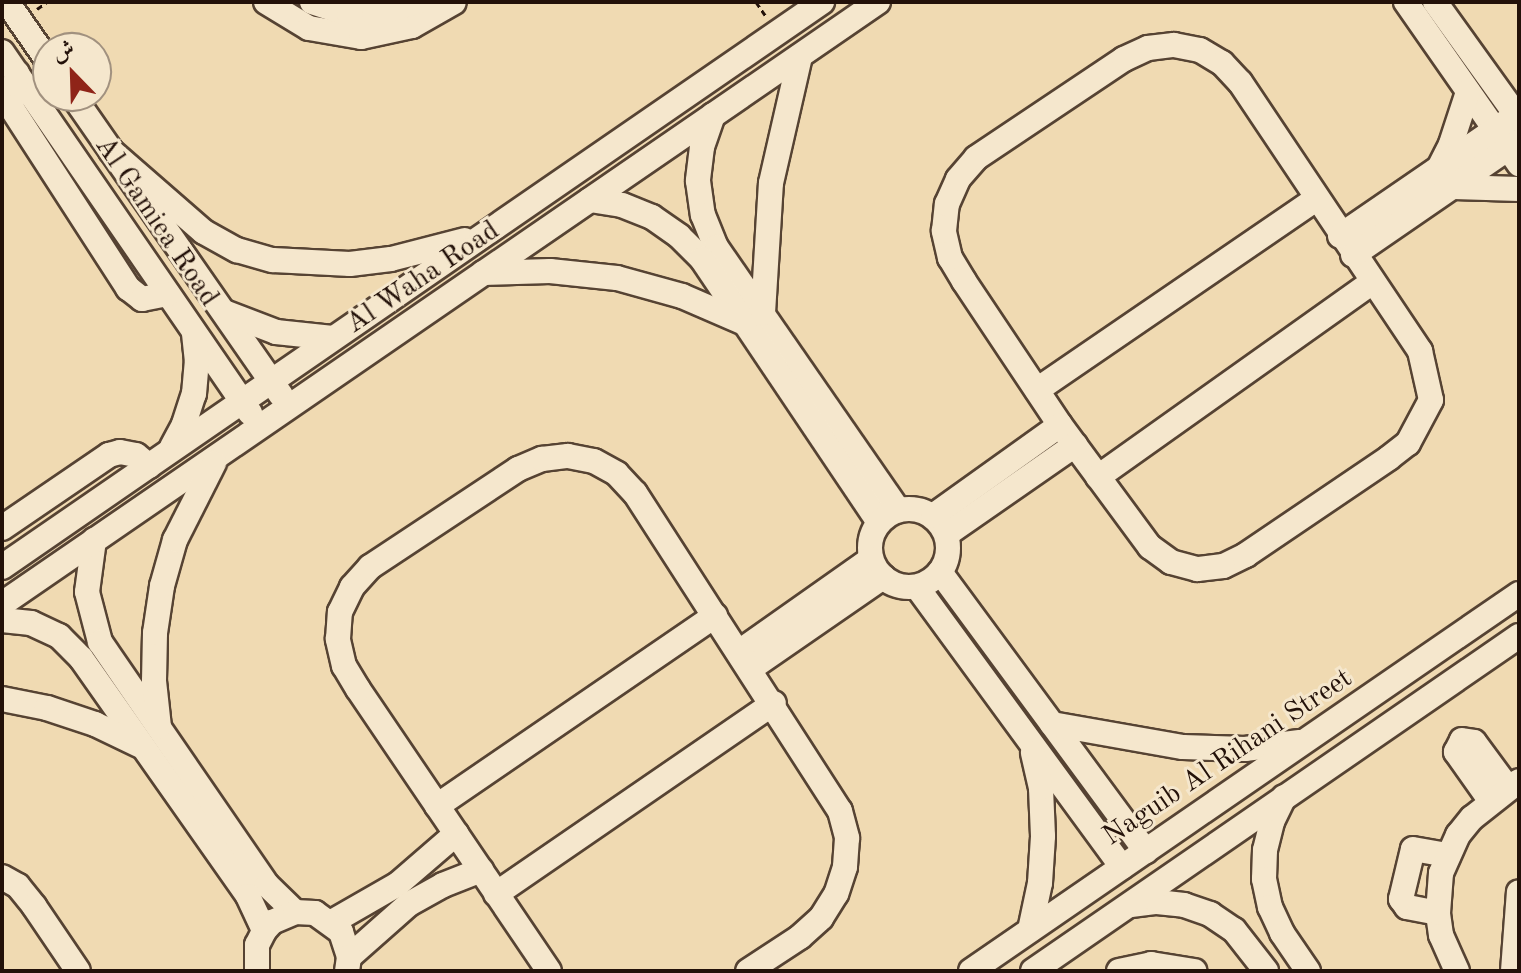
<!DOCTYPE html>
<meta charset="utf-8">
<style>
body{margin:0}
#map{position:relative;width:1521px;height:973px;overflow:hidden;background:#f0dab2;font-family:"Old Standard TT",Amiri,serif}
div>[style]{position:absolute}
.path>*{height:3px;margin-top:-1.5px;transform-origin:0;background:repeating-linear-gradient(90deg,#231109 0 6px,transparent 0 10px)}
.roads{filter:drop-shadow(2px 0 #564333) drop-shadow(-2px 0 #564333) drop-shadow(0 2px #564333) drop-shadow(0 -2px #564333)}
.minor>*{height:24px;margin:-12px;padding:0 12px;transform-origin:12px;border-radius:12px;background:#f5e7cd}
.minor>.ring{margin:-12px;padding:0;box-sizing:content-box;background:none;border:24px solid #f5e7cd;border-radius:50%}
span{translate:-50% -50%;white-space:nowrap;text-align:center;line-height:1.15;-webkit-text-stroke:6px #f5e7cd;paint-order:stroke}
.street-label{font-size:28px;color:#231109}
.frame{position:absolute;inset:0;border:4px solid #231109;pointer-events:none}
.north{position:absolute;left:32px;top:32px;width:80px;height:80px;box-sizing:border-box;background:#f5e7cd;border:2px solid #a1917f;border-radius:50%;rotate:337deg;font-size:22px;font-weight:700;line-height:32px;text-align:center;color:#231109}
.north::after{content:'';display:block;margin:auto;width:28px;height:36px;background:#8f2418;clip-path:polygon(50% 0,100% 100%,50% 72%,0 100%)}
</style>
<div id="map">
<div class="path">
<div style="left:756px;top:2px;width:16px;rotate:55deg"></div>
<div style="left:37px;top:9px;width:12px;rotate:-35deg"></div>
</div>
<div class="roads">
<div class="minor">
<div style="left:7px;top:2px;width:72px;rotate:55.2deg"></div>
<div style="left:266px;top:2px;width:50px;rotate:31.2deg"></div>
<div style="left:309px;top:28px;width:53px;rotate:9.8deg"></div>
<div style="left:361px;top:37px;width:52px;rotate:-12.2deg"></div>
<div style="left:412px;top:26px;width:48px;rotate:-29.7deg"></div>
<div style="left:312px;top:2px;width:39px;rotate:18deg"></div>
<div style="left:349px;top:14px;width:25px"></div>
<div style="left:374px;top:14px;width:45px;rotate:-15.6deg"></div>
<div style="left:1406px;top:2px;width:198px;rotate:55.1deg"></div>
<div style="left:1435px;top:2px;width:144px;rotate:54.3deg"></div>
<div style="left:1174px;top:45px;width:26px;rotate:11deg"></div>
<div style="left:1200px;top:50px;width:26px;rotate:31deg"></div>
<div style="left:1222px;top:63px;width:26px;rotate:47deg"></div>
<div style="left:1240px;top:82px;width:324px;rotate:56.2deg"></div>
<div style="left:1420px;top:351px;width:50px;rotate:77.3deg"></div>
<div style="left:1431px;top:400px;width:49px;rotate:118.1deg"></div>
<div style="left:1408px;top:443px;width:24px;rotate:142deg"></div>
<div style="left:1389px;top:458px;width:173px;rotate:145.9deg"></div>
<div style="left:1246px;top:555px;width:25px;rotate:154deg"></div>
<div style="left:1223px;top:566px;width:26px;rotate:173deg"></div>
<div style="left:1197px;top:569px;width:27px;rotate:-165deg"></div>
<div style="left:1171px;top:562px;width:26px;rotate:-144deg"></div>
<div style="left:1150px;top:547px;width:152px;rotate:-126.4deg"></div>
<div style="left:1060px;top:425px;width:173px;rotate:-123.7deg"></div>
<div style="left:964px;top:281px;width:27px;rotate:-121deg"></div>
<div style="left:950px;top:258px;width:28px;rotate:-103deg"></div>
<div style="left:944px;top:231px;width:27px;rotate:-84deg"></div>
<div style="left:947px;top:204px;width:27px;rotate:-66deg"></div>
<div style="left:958px;top:179px;width:28px;rotate:-49deg"></div>
<div style="left:976px;top:158px;width:178px;rotate:-33.8deg"></div>
<div style="left:1124px;top:59px;width:26px;rotate:-25deg"></div>
<div style="left:1148px;top:48px;width:26px;rotate:-7deg"></div>
<div style="left:2px;top:52px;width:438px;rotate:55.5deg"></div>
<div style="left:17px;top:73px;width:35px;rotate:100deg"></div>
<div style="left:11px;top:107px;width:216px;rotate:57.1deg"></div>
<div style="left:128px;top:288px;width:18px;rotate:38deg"></div>
<div style="left:142px;top:299px;width:26px;rotate:-11deg"></div>
<div style="left:73px;top:96px;width:364px;rotate:55.2deg"></div>
<div style="left:713px;top:115px;width:34px;rotate:109deg"></div>
<div style="left:702px;top:147px;width:34px;rotate:97deg"></div>
<div style="left:698px;top:181px;width:34px;rotate:82deg"></div>
<div style="left:703px;top:215px;width:35px;rotate:68deg"></div>
<div style="left:716px;top:247px;width:320px;rotate:55.3deg"></div>
<div style="left:111px;top:151px;width:123px;rotate:41.1deg"></div>
<div style="left:204px;top:232px;width:38px;rotate:29deg"></div>
<div style="left:237px;top:250px;width:37px;rotate:16deg"></div>
<div style="left:273px;top:260px;width:77px;rotate:3deg"></div>
<div style="left:350px;top:264px;width:41px;rotate:-7deg"></div>
<div style="left:391px;top:259px;width:76px;rotate:-14.4deg"></div>
<div style="left:1439px;top:168px;width:27px;rotate:-63deg"></div>
<div style="left:1451px;top:144px;width:55px;rotate:-71.9deg"></div>
<div style="left:1454px;top:187px;width:65px;rotate:1.8deg"></div>
<div style="left:590px;top:200px;width:32px;rotate:9deg"></div>
<div style="left:622px;top:205px;width:32px;rotate:22deg"></div>
<div style="left:652px;top:217px;width:33px;rotate:35deg"></div>
<div style="left:679px;top:236px;width:33px;rotate:45deg"></div>
<div style="left:702px;top:259px;width:317px;rotate:56.1deg"></div>
<div style="left:1340px;top:236px;width:214px;rotate:-34.5deg"></div>
<div style="left:1353px;top:255px;width:201px;rotate:-34.5deg"></div>
<div style="left:483px;top:273px;width:67px;rotate:-1.7deg"></div>
<div style="left:550px;top:271px;width:67px;rotate:6deg"></div>
<div style="left:617px;top:278px;width:67px;rotate:15.5deg"></div>
<div style="left:682px;top:296px;width:68px;rotate:23.5deg"></div>
<div style="left:224px;top:312px;width:56px;rotate:21deg"></div>
<div style="left:276px;top:332px;width:57px;rotate:6deg"></div>
<div style="left:763px;top:313px;width:130px;rotate:-86.5deg"></div>
<div style="left:771px;top:183px;width:130px;rotate:-77.1deg"></div>
<div style="left:1037px;top:390px;width:338px;rotate:-34.4deg"></div>
<div style="left:172px;top:447px;width:26px;rotate:-62deg"></div>
<div style="left:184px;top:424px;width:32px;rotate:-72deg"></div>
<div style="left:194px;top:394px;width:32px;rotate:-85deg"></div>
<div style="left:197px;top:362px;width:29px;rotate:-96deg"></div>
<div style="left:1098px;top:477px;width:336px;rotate:-35.4deg"></div>
<div class="ring" style="left:870px;top:509px;width:54px;height:54px"></div>
<div style="left:933px;top:516px;width:156px;rotate:-35.6deg"></div>
<div style="left:2px;top:528px;width:130px;rotate:-34.3deg"></div>
<div style="left:109px;top:455px;width:11px;rotate:-15deg"></div>
<div style="left:120px;top:452px;width:16px;rotate:11deg"></div>
<div style="left:136px;top:455px;width:17px;rotate:40deg"></div>
<div style="left:947px;top:534px;width:156px;rotate:-34.8deg"></div>
<div style="left:94px;top:540px;width:52px;rotate:97.7deg"></div>
<div style="left:87px;top:592px;width:52px;rotate:75.4deg"></div>
<div style="left:100px;top:642px;width:295px;rotate:55.5deg"></div>
<div style="left:267px;top:885px;width:39px;rotate:44deg"></div>
<div style="left:2px;top:567px;width:996px;rotate:-34.57deg"></div>
<div style="left:940px;top:572px;width:347px;rotate:53.6deg"></div>
<div style="left:917px;top:587px;width:347px;rotate:53.8deg"></div>
<div style="left:2px;top:604px;width:1063px;rotate:-34.5deg"></div>
<div style="left:2px;top:620px;width:29px;rotate:6deg"></div>
<div style="left:31px;top:623px;width:31px;rotate:25deg"></div>
<div style="left:59px;top:636px;width:31px;rotate:45deg"></div>
<div style="left:81px;top:658px;width:291px;rotate:54.9deg"></div>
<div style="left:248px;top:896px;width:38px;rotate:65deg"></div>
<div style="left:739px;top:652px;width:161px;rotate:-35.2deg"></div>
<div style="left:750px;top:669px;width:162px;rotate:-34.7deg"></div>
<div style="left:2px;top:699px;width:46px;rotate:11.3deg"></div>
<div style="left:47px;top:708px;width:51px;rotate:18.4deg"></div>
<div style="left:95px;top:724px;width:49px;rotate:25.5deg"></div>
<div style="left:1052px;top:724px;width:133px;rotate:10deg"></div>
<div style="left:1183px;top:747px;width:62px;rotate:1.8deg"></div>
<div style="left:1245px;top:749px;width:55px;rotate:-7.3deg"></div>
<div style="left:159px;top:727px;width:46px;rotate:-96.2deg"></div>
<div style="left:154px;top:681px;width:48px;rotate:-88.8deg"></div>
<div style="left:155px;top:633px;width:48px;rotate:-81.5deg"></div>
<div style="left:162px;top:586px;width:48px;rotate:-74.2deg"></div>
<div style="left:175px;top:540px;width:86px;rotate:-63.1deg"></div>
<div style="left:1284px;top:797px;width:28px;rotate:116deg"></div>
<div style="left:1272px;top:822px;width:29px;rotate:104deg"></div>
<div style="left:1265px;top:850px;width:29px;rotate:92deg"></div>
<div style="left:1264px;top:879px;width:29px;rotate:78deg"></div>
<div style="left:1270px;top:907px;width:29px;rotate:65deg"></div>
<div style="left:1282px;top:933px;width:46px;rotate:55.6deg"></div>
<div style="left:1490px;top:800px;width:59px;rotate:-125.3deg"></div>
<div style="left:1456px;top:752px;width:13px;rotate:-63deg"></div>
<div style="left:1462px;top:740px;width:12px;rotate:9deg"></div>
<div style="left:1474px;top:742px;width:57px;rotate:53.5deg"></div>
<div style="left:437px;top:806px;width:337px;rotate:-34.4deg"></div>
<div style="left:2px;top:877px;width:18px;rotate:29deg"></div>
<div style="left:18px;top:886px;width:26px;rotate:51deg"></div>
<div style="left:34px;top:906px;width:78px;rotate:55.9deg"></div>
<div style="left:496px;top:894px;width:337px;rotate:-34.5deg"></div>
<div style="left:1131px;top:905px;width:26px;rotate:-7deg"></div>
<div style="left:1157px;top:902px;width:27px;rotate:6deg"></div>
<div style="left:1184px;top:905px;width:28px;rotate:19deg"></div>
<div style="left:1210px;top:914px;width:29px;rotate:34deg"></div>
<div style="left:1234px;top:930px;width:52px;rotate:52deg"></div>
<div style="left:1438px;top:913px;width:32px;rotate:-169deg"></div>
<div style="left:1407px;top:907px;width:10px;rotate:-127deg"></div>
<div style="left:1401px;top:899px;width:51px;rotate:-76.5deg"></div>
<div style="left:1413px;top:849px;width:36px;rotate:10deg"></div>
<div style="left:332px;top:922px;width:76px;rotate:-29.9deg"></div>
<div style="left:398px;top:884px;width:77px;rotate:-40.8deg"></div>
<div style="left:1030px;top:930px;width:48px;rotate:-78deg"></div>
<div style="left:1040px;top:883px;width:47px;rotate:-86.3deg"></div>
<div style="left:1043px;top:836px;width:48px;rotate:-92.4deg"></div>
<div style="left:1041px;top:788px;width:36px;rotate:-103deg"></div>
<div style="left:349px;top:957px;width:80px;rotate:-41.5deg"></div>
<div style="left:409px;top:904px;width:39px;rotate:-29deg"></div>
<div style="left:443px;top:885px;width:41px;rotate:-21.5deg"></div>
<div style="left:257px;top:971px;width:26px;rotate:-90deg"></div>
<div style="left:257px;top:945px;width:16px;rotate:-63deg"></div>
<div style="left:264px;top:931px;width:12px;rotate:-48deg"></div>
<div style="left:272px;top:922px;width:25px;rotate:-23deg"></div>
<div style="left:295px;top:912px;width:20px;rotate:3deg"></div>
<div style="left:315px;top:913px;width:32px;rotate:36deg"></div>
<div style="left:341px;top:932px;width:26px;rotate:72deg"></div>
<div style="left:349px;top:957px;width:14px;rotate:98deg"></div>
<div style="left:549px;top:971px;width:341px;rotate:-124.1deg"></div>
<div style="left:358px;top:689px;width:27px;rotate:-121deg"></div>
<div style="left:344px;top:666px;width:28px;rotate:-103deg"></div>
<div style="left:338px;top:639px;width:27px;rotate:-86deg"></div>
<div style="left:340px;top:612px;width:28px;rotate:-64deg"></div>
<div style="left:352px;top:587px;width:27px;rotate:-48deg"></div>
<div style="left:370px;top:567px;width:178px;rotate:-33.5deg"></div>
<div style="left:518px;top:469px;width:26px;rotate:-23deg"></div>
<div style="left:542px;top:459px;width:26px;rotate:-7deg"></div>
<div style="left:568px;top:456px;width:26px;rotate:11deg"></div>
<div style="left:594px;top:461px;width:26px;rotate:29deg"></div>
<div style="left:617px;top:474px;width:26px;rotate:47deg"></div>
<div style="left:635px;top:493px;width:378px;rotate:57.2deg"></div>
<div style="left:840px;top:811px;width:28px;rotate:75deg"></div>
<div style="left:847px;top:838px;width:29px;rotate:94deg"></div>
<div style="left:845px;top:867px;width:28px;rotate:108deg"></div>
<div style="left:836px;top:894px;width:28px;rotate:122deg"></div>
<div style="left:821px;top:918px;width:28px;rotate:138deg"></div>
<div style="left:800px;top:937px;width:62px;rotate:146.8deg"></div>
<div style="left:971px;top:971px;width:665px;rotate:-34.53deg"></div>
<div style="left:1033px;top:971px;width:590px;rotate:-34.58deg"></div>
<div style="left:1119px;top:971px;width:33px;rotate:-12deg"></div>
<div style="left:1151px;top:964px;width:44px;rotate:9.2deg"></div>
<div style="left:1457px;top:971px;width:39px;rotate:-114deg"></div>
<div style="left:1441px;top:935px;width:22px;rotate:-98deg"></div>
<div style="left:1438px;top:913px;width:40px;rotate:-85.7deg"></div>
<div style="left:1441px;top:873px;width:42px;rotate:-65.9deg"></div>
<div style="left:1458px;top:835px;width:22px;rotate:-51deg"></div>
<div style="left:1472px;top:818px;width:60px;rotate:-38.2deg"></div>
<div style="left:1513px;top:971px;width:79px;rotate:-85.7deg"></div>
</div>
</div>
<div class="street-label">
<span style="left:156px;top:222px;rotate:56deg">Al Gamiea Road</span>
<span style="left:423px;top:278px;rotate:-34deg">Al Waha Road</span>
<span style="left:1228px;top:758px;rotate:-34deg">Naguib Al Rihani Street</span>
</div>
<div class="frame"></div>
<div class="north">ش</div>
</div>
